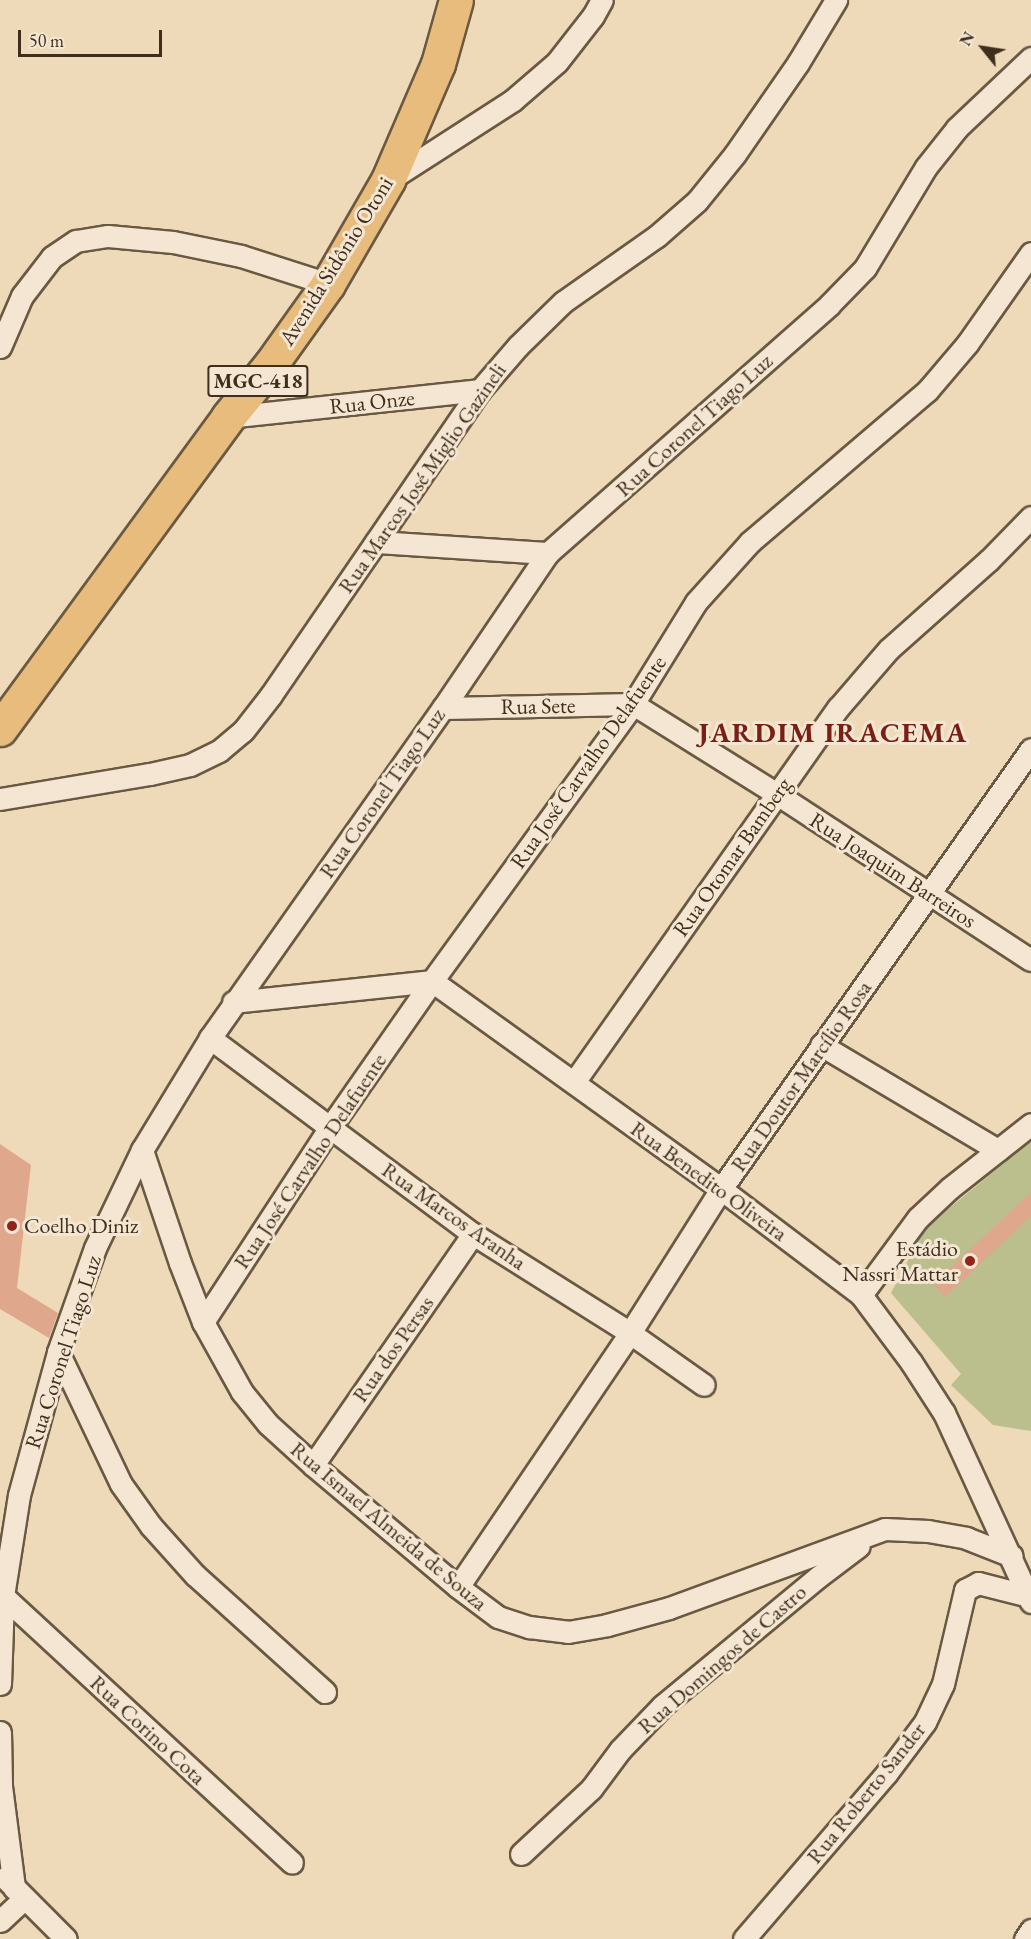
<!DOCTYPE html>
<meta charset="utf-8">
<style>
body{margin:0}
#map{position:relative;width:1031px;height:1939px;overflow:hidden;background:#eed9b9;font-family:"EB Garamond",serif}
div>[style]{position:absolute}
.green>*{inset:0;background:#bbbf8e}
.building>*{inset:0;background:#dfa78c}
.roads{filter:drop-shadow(2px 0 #6a5942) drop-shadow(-2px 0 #6a5942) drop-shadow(0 2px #6a5942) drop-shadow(0 -2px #6a5942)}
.minor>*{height:21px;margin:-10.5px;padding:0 10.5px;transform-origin:10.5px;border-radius:10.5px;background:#f4e6d2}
.primary>*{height:33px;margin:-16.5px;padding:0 16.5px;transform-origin:16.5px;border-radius:16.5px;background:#e7bc7c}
.dots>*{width:16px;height:16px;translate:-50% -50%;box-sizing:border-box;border:3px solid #f4e6d2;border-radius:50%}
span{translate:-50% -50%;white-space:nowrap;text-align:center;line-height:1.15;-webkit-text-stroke:6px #f4e6d2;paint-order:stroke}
.shield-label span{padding:2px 4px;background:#f4e6d2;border:2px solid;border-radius:4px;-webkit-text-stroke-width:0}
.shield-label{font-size:21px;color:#3e2e1b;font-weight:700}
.street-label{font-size:22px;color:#3e2e1b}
.poi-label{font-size:22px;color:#3e2e1b}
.left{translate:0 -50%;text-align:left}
.right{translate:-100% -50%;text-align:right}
.district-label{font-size:28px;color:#7a1f14;font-weight:700;letter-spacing:1.5px}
.north{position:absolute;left:953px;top:18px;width:60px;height:60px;-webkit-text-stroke:4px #f4e6d2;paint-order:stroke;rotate:300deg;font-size:16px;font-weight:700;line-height:24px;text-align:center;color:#3e2e1b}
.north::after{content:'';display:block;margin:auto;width:21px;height:27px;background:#3e2e1b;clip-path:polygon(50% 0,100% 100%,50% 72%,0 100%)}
.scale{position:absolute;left:18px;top:30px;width:144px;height:27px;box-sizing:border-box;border:3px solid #3e2e1b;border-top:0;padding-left:8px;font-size:18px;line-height:21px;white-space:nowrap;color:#3e2e1b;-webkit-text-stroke:4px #f4e6d2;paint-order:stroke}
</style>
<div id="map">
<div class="green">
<div style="clip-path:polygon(1031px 1141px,1031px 1431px,993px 1425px,951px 1385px,961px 1374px,891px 1293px,925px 1228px)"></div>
</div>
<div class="building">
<div style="clip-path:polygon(0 1144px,31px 1165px,17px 1288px,58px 1313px,49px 1338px,0 1309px)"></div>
<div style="clip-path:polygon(1031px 1192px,1031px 1216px,945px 1297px,933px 1284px)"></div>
</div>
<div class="roads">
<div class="minor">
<div style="left:389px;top:180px;width:148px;rotate:-32.8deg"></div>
<div style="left:513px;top:100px;width:58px;rotate:-40.8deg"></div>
<div style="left:557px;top:62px;width:58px;rotate:-52deg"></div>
<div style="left:593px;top:16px;width:18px;rotate:-61deg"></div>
<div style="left:0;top:347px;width:56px;rotate:-66.7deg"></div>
<div style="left:22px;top:296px;width:49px;rotate:-52.4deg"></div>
<div style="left:52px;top:257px;width:29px;rotate:-34deg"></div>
<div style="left:76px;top:241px;width:32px;rotate:-9deg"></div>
<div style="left:108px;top:236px;width:65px;rotate:5.3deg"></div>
<div style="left:173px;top:242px;width:69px;rotate:11.6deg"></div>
<div style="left:241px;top:256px;width:91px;rotate:17.8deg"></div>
<div style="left:228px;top:417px;width:253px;rotate:-6.1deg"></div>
<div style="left:376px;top:542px;width:172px;rotate:3.7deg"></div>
<div style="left:443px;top:708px;width:190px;rotate:-1.2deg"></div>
<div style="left:633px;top:704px;width:170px;rotate:32deg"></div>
<div style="left:777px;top:794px;width:303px;rotate:33.2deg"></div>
<div style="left:0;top:799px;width:152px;rotate:-9.5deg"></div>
<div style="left:150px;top:774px;width:41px;rotate:-12.7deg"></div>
<div style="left:190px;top:765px;width:32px;rotate:-26deg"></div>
<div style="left:219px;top:751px;width:31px;rotate:-40deg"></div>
<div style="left:243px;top:731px;width:46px;rotate:-52.1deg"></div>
<div style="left:271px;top:695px;width:370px;rotate:-55.6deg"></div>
<div style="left:480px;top:390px;width:58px;rotate:-49.2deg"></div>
<div style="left:518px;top:346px;width:63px;rotate:-44.4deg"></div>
<div style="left:563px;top:302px;width:115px;rotate:-35.1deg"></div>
<div style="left:657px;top:236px;width:53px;rotate:-41.2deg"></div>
<div style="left:697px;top:201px;width:60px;rotate:-51deg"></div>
<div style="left:735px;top:154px;width:111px;rotate:-55.3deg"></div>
<div style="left:798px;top:63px;width:74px;rotate:-58.9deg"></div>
<div style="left:233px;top:1002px;width:200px;rotate:-6deg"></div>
<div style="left:432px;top:981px;width:356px;rotate:35.7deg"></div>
<div style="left:721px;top:1189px;width:176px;rotate:37.1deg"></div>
<div style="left:861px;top:1295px;width:84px;rotate:53.3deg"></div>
<div style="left:911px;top:1362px;width:61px;rotate:57.1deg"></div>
<div style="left:944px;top:1413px;width:208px;rotate:65.3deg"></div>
<div style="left:210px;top:1038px;width:328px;rotate:36.7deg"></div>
<div style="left:473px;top:1234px;width:186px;rotate:32.2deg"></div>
<div style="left:630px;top:1333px;width:90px;rotate:35.1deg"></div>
<div style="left:821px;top:1045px;width:206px;rotate:30.7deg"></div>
<div style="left:574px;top:1082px;width:458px;rotate:-54.8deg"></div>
<div style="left:838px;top:708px;width:78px;rotate:-49.2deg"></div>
<div style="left:889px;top:649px;width:134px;rotate:-41.7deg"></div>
<div style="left:989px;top:560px;width:60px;rotate:-45.7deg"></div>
<div style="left:142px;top:1150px;width:119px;rotate:71.4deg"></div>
<div style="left:180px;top:1263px;width:63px;rotate:68.7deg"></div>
<div style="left:203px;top:1322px;width:80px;rotate:60.9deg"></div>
<div style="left:242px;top:1392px;width:41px;rotate:50.9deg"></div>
<div style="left:268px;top:1424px;width:61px;rotate:42.3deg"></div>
<div style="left:313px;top:1465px;width:189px;rotate:40.1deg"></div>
<div style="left:458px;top:1587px;width:50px;rotate:36.9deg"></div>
<div style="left:498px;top:1617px;width:33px;rotate:18deg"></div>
<div style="left:529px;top:1627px;width:39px;rotate:7deg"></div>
<div style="left:568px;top:1632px;width:40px;rotate:-10deg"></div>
<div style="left:607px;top:1625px;width:64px;rotate:-15.3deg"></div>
<div style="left:669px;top:1608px;width:230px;rotate:-20.1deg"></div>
<div style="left:885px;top:1529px;width:43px;rotate:2.7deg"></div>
<div style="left:928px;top:1531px;width:39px;rotate:10deg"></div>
<div style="left:966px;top:1538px;width:49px;rotate:21.4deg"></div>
<div style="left:861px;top:1295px;width:96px;rotate:-53.5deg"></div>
<div style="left:918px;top:1218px;width:44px;rotate:-43.2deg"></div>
<div style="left:950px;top:1188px;width:103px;rotate:-38.3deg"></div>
<div style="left:203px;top:1322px;width:234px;rotate:-56.9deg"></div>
<div style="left:331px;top:1126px;width:177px;rotate:-55.1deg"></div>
<div style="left:432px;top:981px;width:342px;rotate:-54deg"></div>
<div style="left:633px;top:704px;width:120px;rotate:-58.3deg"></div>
<div style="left:696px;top:602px;width:81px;rotate:-48deg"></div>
<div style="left:750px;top:542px;width:233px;rotate:-40.5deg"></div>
<div style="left:927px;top:391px;width:62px;rotate:-49.6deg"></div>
<div style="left:967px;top:344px;width:111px;rotate:-54.9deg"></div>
<div style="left:58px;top:1352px;width:146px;rotate:64.5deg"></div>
<div style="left:121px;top:1484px;width:52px;rotate:54.5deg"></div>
<div style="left:151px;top:1526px;width:66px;rotate:48.1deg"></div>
<div style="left:195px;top:1575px;width:175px;rotate:42deg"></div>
<div style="left:313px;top:1465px;width:281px;rotate:-55.3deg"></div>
<div style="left:458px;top:1587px;width:307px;rotate:-55.9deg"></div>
<div style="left:630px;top:1333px;width:170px;rotate:-57.7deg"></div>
<div style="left:721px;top:1189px;width:538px;rotate:-54.83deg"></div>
<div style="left:3px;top:1596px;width:393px;rotate:42.7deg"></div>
<div style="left:0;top:1684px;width:88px;rotate:-88deg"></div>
<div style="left:3px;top:1596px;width:102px;rotate:-81deg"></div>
<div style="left:19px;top:1495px;width:148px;rotate:-74.7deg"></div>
<div style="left:58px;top:1352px;width:110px;rotate:-70.4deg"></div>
<div style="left:95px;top:1248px;width:109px;rotate:-64.4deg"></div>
<div style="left:142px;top:1150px;width:131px;rotate:-58.7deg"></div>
<div style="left:210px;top:1038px;width:404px;rotate:-54.8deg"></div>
<div style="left:443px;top:708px;width:187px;rotate:-55.9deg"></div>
<div style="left:548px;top:553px;width:375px;rotate:-41.4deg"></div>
<div style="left:829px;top:305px;width:52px;rotate:-45.8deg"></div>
<div style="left:865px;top:268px;width:118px;rotate:-58.9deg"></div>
<div style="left:926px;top:167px;width:50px;rotate:-51.5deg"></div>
<div style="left:957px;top:128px;width:102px;rotate:-43.4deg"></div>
<div style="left:0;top:1732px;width:54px;rotate:88.9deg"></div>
<div style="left:1px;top:1786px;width:103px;rotate:82.7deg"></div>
<div style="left:521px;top:1854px;width:96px;rotate:-42.9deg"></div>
<div style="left:591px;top:1789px;width:49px;rotate:-53.4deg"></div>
<div style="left:620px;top:1750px;width:61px;rotate:-46.3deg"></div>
<div style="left:662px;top:1706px;width:202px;rotate:-39.6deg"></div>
<div style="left:818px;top:1577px;width:51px;rotate:-37.1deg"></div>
<div style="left:5px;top:1878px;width:86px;rotate:45deg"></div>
<div style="left:0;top:1921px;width:33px;rotate:-43deg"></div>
<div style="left:744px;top:1939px;width:218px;rotate:-49.3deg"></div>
<div style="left:886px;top:1774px;width:65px;rotate:-53.1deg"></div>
<div style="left:925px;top:1722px;width:42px;rotate:-64.7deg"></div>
<div style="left:943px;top:1684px;width:97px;rotate:-76.8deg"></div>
<div style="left:965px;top:1590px;width:15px;rotate:-28deg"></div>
<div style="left:978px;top:1583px;width:53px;rotate:14.3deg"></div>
<div style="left:1025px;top:1939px;width:11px;rotate:-56deg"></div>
</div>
<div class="primary">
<div style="left:0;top:729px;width:386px;rotate:-53.8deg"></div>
<div style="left:228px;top:417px;width:68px;rotate:-50.9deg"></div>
<div style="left:271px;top:364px;width:98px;rotate:-54.5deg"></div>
<div style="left:328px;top:284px;width:120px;rotate:-60deg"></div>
<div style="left:388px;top:180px;width:126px;rotate:-66.7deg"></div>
<div style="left:438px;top:64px;width:66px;rotate:-74.3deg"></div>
</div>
</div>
<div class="dots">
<div style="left:12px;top:1226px;background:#8f2418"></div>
<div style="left:970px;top:1261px;background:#8f2418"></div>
</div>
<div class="shield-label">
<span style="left:258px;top:381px">MGC-418</span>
</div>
<div class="street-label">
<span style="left:336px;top:261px;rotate:-58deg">Avenida Sidônio Otoni</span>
<span style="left:372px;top:402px;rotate:-6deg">Rua Onze</span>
<span style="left:694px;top:425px;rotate:-42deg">Rua Coronel Tiago Luz</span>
<span style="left:422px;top:478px;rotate:-55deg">Rua Marcos José Miglio Gazineli</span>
<span style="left:538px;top:706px;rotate:-1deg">Rua Sete</span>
<span style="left:588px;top:762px;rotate:-55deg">Rua José Carvalho Delafuente</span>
<span style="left:382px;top:793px;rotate:-55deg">Rua Coronel Tiago Luz</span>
<span style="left:732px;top:857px;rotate:-55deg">Rua Otomar Bamberg</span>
<span style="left:893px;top:870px;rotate:33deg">Rua Joaquim Barreiros</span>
<span style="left:801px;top:1076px;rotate:-55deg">Rua Doutor Marcílio Rosa</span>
<span style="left:310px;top:1161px;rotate:-56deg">Rua José Carvalho Delafuente</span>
<span style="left:709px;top:1181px;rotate:36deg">Rua Benedito Oliveira</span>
<span style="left:454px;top:1216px;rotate:35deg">Rua Marcos Aranha</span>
<span style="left:393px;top:1349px;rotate:-55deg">Rua dos Persas</span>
<span style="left:63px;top:1352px;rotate:-72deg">Rua Coronel Tiago Luz</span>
<span style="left:389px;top:1526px;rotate:40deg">Rua Ismael Almeida de Souza</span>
<span style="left:722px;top:1659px;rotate:-41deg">Rua Domingos de Castro</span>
<span style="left:148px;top:1730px;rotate:43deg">Rua Corino Cota</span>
<span style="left:866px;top:1793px;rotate:-51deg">Rua Roberto Sander</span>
</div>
<div class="poi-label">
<span class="left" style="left:24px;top:1226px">Coelho Diniz</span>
<span class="right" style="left:958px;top:1261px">Estádio<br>Nassri Mattar</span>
</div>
<div class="district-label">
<span style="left:833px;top:732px">JARDIM IRACEMA</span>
</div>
<div class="north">N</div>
<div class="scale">50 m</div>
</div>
